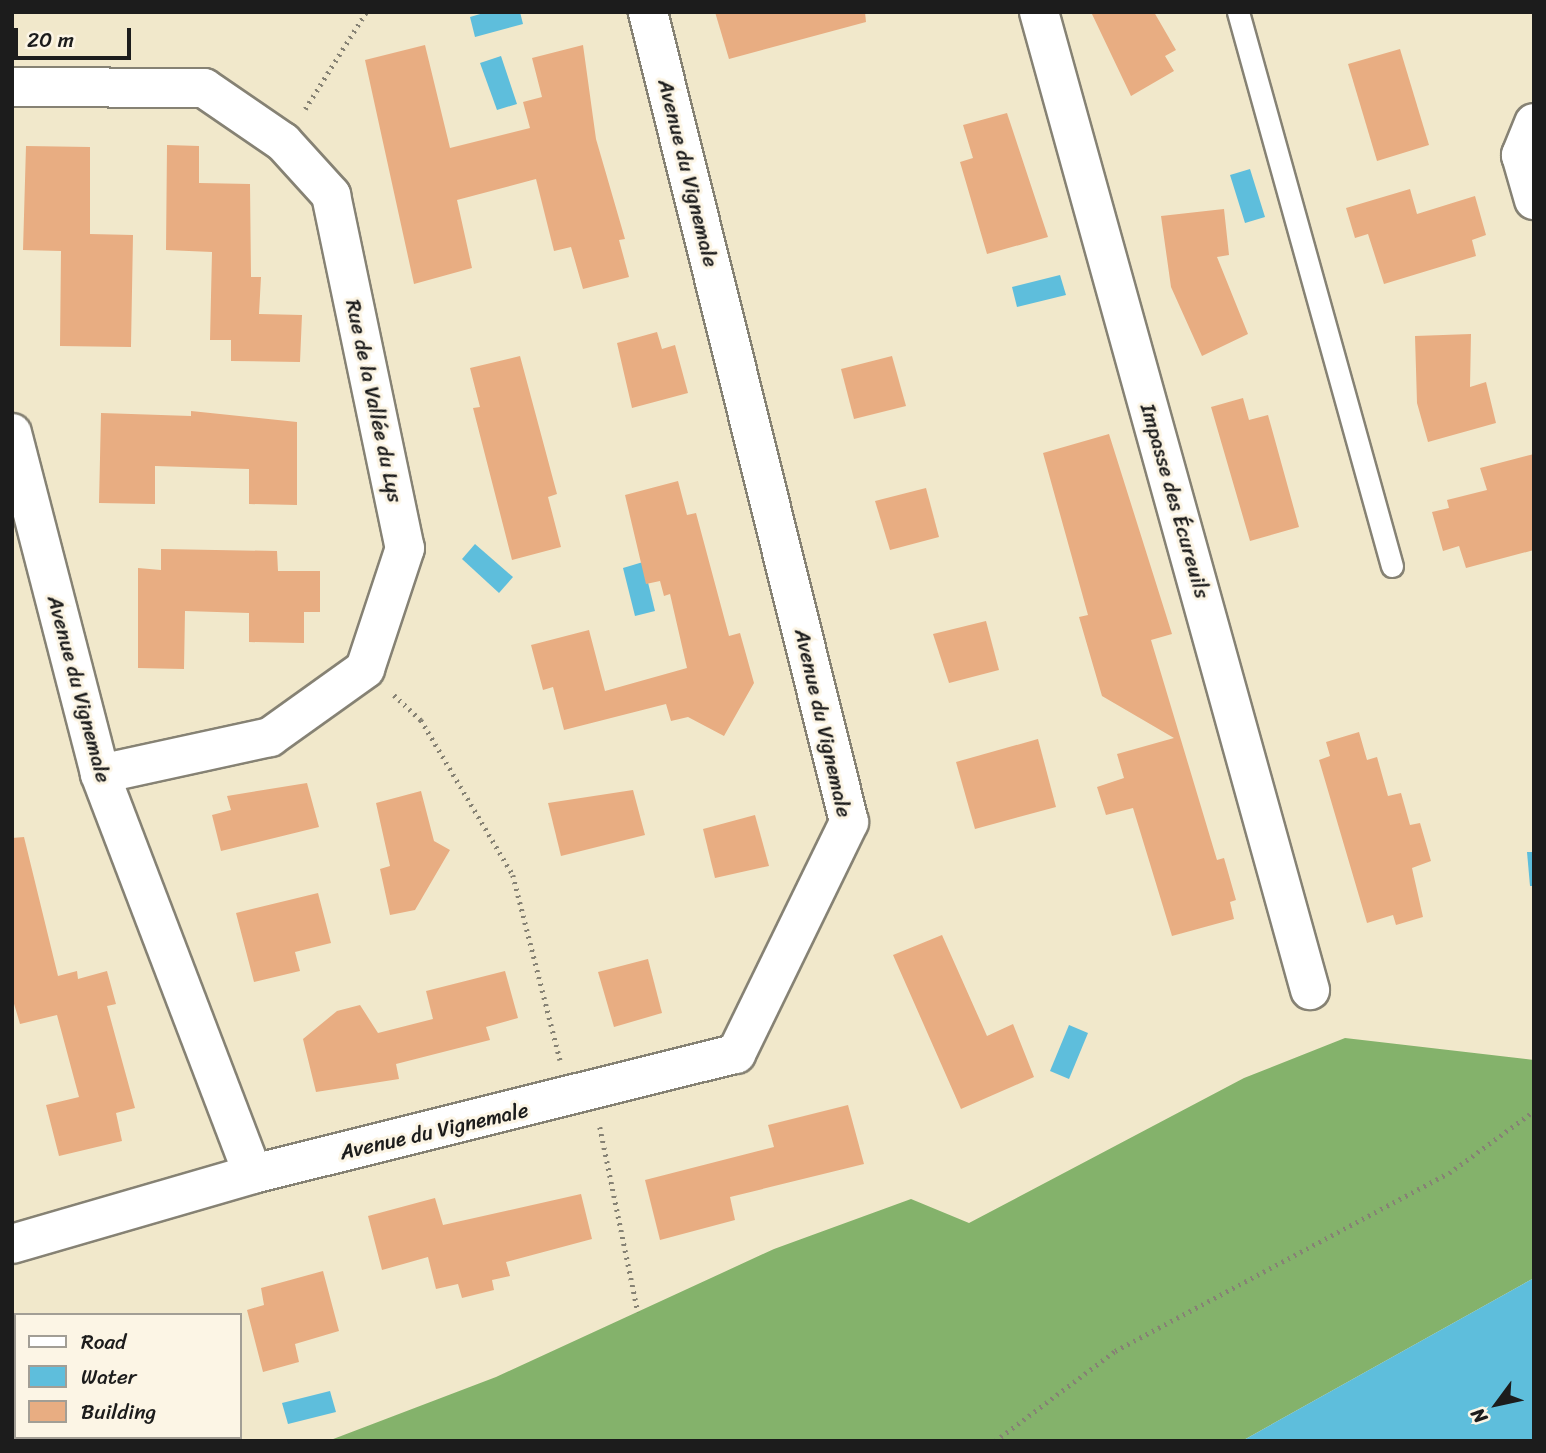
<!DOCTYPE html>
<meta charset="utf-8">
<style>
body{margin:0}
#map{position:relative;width:1546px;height:1453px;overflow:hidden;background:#f1e8cb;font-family:Sriracha,sans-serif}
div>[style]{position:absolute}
.forest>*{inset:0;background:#84b26b}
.water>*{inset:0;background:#5ebedc}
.building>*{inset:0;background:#e8ad82}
.path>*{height:4.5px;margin-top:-2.25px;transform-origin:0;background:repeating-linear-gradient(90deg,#868274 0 2px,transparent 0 7px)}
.roads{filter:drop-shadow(2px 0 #868274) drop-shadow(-2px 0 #868274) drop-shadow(0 2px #868274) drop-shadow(0 -2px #868274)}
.lane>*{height:21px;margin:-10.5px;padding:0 10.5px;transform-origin:10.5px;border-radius:10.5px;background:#fff}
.street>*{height:38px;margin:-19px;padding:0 19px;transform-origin:19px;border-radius:19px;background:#fff}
span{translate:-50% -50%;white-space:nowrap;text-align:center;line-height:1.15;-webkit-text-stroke:6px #fcf5e5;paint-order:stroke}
.street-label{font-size:21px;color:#1c1c1c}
.frame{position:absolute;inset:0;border:14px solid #1c1c1c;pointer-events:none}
.legend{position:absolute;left:14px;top:1313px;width:228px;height:126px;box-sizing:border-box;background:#fcf5e5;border:2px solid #a29e95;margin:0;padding:9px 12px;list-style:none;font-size:21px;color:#1c1c1c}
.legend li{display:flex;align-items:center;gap:14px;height:35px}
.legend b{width:35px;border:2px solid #a29e95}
.north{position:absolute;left:1462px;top:1369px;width:70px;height:70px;-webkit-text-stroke:5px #fcf5e5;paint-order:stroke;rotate:237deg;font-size:19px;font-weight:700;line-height:28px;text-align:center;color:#1c1c1c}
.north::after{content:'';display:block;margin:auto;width:24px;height:32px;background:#1c1c1c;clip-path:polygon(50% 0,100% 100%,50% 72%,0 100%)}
.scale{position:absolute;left:14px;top:28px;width:117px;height:32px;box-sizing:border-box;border:4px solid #1c1c1c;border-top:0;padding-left:9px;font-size:21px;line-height:24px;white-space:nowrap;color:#1c1c1c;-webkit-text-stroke:5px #fcf5e5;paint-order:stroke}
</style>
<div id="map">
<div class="forest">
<div style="clip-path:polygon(1345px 1038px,1534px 1060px,1534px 1278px,1242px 1441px,328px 1441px,496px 1377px,774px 1249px,911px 1199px,969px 1223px,1244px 1078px)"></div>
</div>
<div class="water">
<div style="clip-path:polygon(487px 12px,520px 12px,523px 24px,475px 37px,470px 17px)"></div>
<div style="clip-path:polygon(501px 56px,517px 104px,497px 110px,480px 63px)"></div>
<div style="clip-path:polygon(1250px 169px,1265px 217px,1245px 223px,1230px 175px)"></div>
<div style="clip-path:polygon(1060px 275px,1066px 295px,1017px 307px,1012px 287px)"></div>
<div style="clip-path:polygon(475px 544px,513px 577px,499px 593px,462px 559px)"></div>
<div style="clip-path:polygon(643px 562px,655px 611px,635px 616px,623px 568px)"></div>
<div style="clip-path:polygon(1527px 852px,1534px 852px,1534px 886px,1530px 886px)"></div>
<div style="clip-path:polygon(1069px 1025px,1088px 1033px,1069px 1079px,1050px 1071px)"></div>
<div style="clip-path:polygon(1534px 1278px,1534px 1441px,1242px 1441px)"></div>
<div style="clip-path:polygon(330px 1391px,336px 1412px,288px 1424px,282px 1403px)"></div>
</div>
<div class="building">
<div style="clip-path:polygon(715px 12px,865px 12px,866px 22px,729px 59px)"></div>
<div style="clip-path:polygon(1091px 12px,1154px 12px,1176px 50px,1165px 56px,1174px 71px,1131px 96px)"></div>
<div style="clip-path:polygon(425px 45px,450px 148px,530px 128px,523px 102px,542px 97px,532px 58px,583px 45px,596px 139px,625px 239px,619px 240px,629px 277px,583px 289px,571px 247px,554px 251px,536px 179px,457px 200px,472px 268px,414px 284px,365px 60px)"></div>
<div style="clip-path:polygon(1400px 49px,1429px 145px,1377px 161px,1348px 64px)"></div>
<div style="clip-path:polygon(1007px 113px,1048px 237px,987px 254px,960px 162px,973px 158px,963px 125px)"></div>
<div style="clip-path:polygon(167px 145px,199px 146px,199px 183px,250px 184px,251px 277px,261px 277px,259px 314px,302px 315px,300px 362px,231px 361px,231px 340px,210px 340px,212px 252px,166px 250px)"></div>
<div style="clip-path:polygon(26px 146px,90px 147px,90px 234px,133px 235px,131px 347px,60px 346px,61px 251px,23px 250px)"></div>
<div style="clip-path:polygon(1410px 189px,1417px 214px,1475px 196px,1486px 235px,1472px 240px,1476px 256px,1384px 284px,1368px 234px,1355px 238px,1346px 208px)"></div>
<div style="clip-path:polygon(1224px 209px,1229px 255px,1217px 257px,1248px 334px,1202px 356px,1171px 287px,1161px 216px)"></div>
<div style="clip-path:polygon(657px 332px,662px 349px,675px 345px,688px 393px,632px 408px,617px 343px)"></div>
<div style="clip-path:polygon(1471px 334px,1470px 387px,1486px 382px,1496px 423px,1428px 442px,1417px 403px,1415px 336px)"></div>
<div style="clip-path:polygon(520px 356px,557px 494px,548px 497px,561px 547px,512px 560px,473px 408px,480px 407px,470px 368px)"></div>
<div style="clip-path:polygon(892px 356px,906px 406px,854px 419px,841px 369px)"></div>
<div style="clip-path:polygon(1243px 398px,1249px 420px,1268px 415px,1299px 527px,1250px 541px,1211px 407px)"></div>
<div style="clip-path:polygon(191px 411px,297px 422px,297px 505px,249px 504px,249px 469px,155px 466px,155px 504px,99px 503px,101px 413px,191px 416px)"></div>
<div style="clip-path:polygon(1109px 434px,1172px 634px,1151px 640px,1217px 860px,1224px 858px,1236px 900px,1230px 902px,1234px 919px,1172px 936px,1133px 808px,1106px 815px,1097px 787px,1124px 778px,1117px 754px,1174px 738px,1102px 696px,1079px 617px,1088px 615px,1043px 453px)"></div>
<div style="clip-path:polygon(1534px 454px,1534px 550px,1466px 568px,1459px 546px,1443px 551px,1432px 512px,1449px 508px,1447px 500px,1487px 490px,1480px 468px)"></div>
<div style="clip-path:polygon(678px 481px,687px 515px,696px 513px,729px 636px,740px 633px,754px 683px,724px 736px,688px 717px,671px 721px,666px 704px,564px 730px,553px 687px,543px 690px,531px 645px,589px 630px,605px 691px,687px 668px,670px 594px,664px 596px,660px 581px,646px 584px,625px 495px)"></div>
<div style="clip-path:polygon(926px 488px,939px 537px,890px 550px,875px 501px)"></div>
<div style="clip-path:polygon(161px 549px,277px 551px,278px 571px,320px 571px,320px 612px,304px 612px,304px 643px,249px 642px,249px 613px,185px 611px,184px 669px,138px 668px,138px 568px,161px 570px)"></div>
<div style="clip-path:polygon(986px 621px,999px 670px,949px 683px,933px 634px)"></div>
<div style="clip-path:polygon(1359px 732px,1367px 760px,1377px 757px,1388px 796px,1401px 793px,1410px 825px,1420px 823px,1431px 861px,1412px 868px,1423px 917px,1396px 925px,1393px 915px,1367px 923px,1319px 760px,1330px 756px,1326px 742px)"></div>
<div style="clip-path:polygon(1038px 739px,1056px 807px,975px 829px,956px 762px)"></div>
<div style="clip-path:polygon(307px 783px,319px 827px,221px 851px,212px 815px,231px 810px,227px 796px)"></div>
<div style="clip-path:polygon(633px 790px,645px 835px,561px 856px,548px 803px)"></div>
<div style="clip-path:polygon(421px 791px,434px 841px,450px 850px,415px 910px,390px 915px,380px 869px,390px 866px,376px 803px)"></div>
<div style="clip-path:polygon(755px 815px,769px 866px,715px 878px,703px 829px)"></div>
<div style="clip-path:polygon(24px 837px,58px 976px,77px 971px,78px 979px,107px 971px,116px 1004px,107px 1006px,135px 1108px,116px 1113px,122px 1141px,59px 1156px,46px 1105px,79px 1097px,57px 1015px,20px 1024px,12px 997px,12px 838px)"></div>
<div style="clip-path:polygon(318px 893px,331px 943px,295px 952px,300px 971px,254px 982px,236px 913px)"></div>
<div style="clip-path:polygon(942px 935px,987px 1036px,1013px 1024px,1034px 1077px,961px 1109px,893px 955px)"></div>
<div style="clip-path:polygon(648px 959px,662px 1013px,614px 1027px,598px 972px)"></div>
<div style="clip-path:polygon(505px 971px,518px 1018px,486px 1027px,490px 1040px,396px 1064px,399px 1079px,316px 1092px,303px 1039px,337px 1011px,360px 1005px,378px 1033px,433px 1019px,426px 991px)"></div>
<div style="clip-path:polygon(848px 1105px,864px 1164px,730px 1197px,735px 1220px,660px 1240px,645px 1180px,774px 1147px,768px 1125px)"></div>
<div style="clip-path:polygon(581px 1194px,592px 1239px,506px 1262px,510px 1276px,492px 1280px,494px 1290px,462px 1298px,458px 1284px,436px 1289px,428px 1257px,382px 1270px,368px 1216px,435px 1198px,443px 1225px)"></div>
<div style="clip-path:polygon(323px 1271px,339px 1331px,295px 1344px,299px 1362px,263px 1372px,247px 1310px,264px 1305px,261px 1288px)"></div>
</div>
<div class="path">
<div style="left:305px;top:109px;width:115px;rotate:-57.8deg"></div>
<div style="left:394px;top:695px;width:37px;rotate:43deg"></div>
<div style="left:421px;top:720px;width:180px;rotate:59.3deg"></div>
<div style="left:513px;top:875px;width:191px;rotate:75.7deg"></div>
<div style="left:600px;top:1127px;width:189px;rotate:78.4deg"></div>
<div style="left:995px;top:1441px;width:150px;rotate:-36.9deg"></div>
<div style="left:1115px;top:1351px;width:378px;rotate:-28.1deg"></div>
<div style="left:1449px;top:1173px;width:105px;rotate:-36.1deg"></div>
</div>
<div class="roads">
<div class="lane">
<div style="left:1238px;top:12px;width:575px;rotate:74.47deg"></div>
</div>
<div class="street">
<div style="left:1039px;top:12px;width:1015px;rotate:74.51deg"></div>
<div style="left:12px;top:87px;width:192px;rotate:0.3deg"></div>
<div style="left:204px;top:88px;width:96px;rotate:34.4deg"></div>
<div style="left:283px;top:142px;width:72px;rotate:47.8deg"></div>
<div style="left:331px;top:195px;width:361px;rotate:78.2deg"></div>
<div style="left:405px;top:548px;width:127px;rotate:108.3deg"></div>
<div style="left:365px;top:669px;width:117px;rotate:144.4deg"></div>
<div style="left:270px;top:737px;width:174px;rotate:167.7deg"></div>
<div style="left:1534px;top:123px;width:35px;rotate:112deg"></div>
<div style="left:1521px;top:155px;width:47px;rotate:73.9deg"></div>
<div style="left:12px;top:433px;width:352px;rotate:75.5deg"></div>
<div style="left:100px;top:774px;width:428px;rotate:69.1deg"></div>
<div style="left:12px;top:1244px;width:251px;rotate:-16.2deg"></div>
<div style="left:253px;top:1174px;width:498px;rotate:-14deg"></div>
<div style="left:736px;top:1054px;width:258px;rotate:-64deg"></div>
<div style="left:849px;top:822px;width:835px;rotate:-103.94deg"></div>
</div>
</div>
<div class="street-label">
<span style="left:688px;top:173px;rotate:76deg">Avenue du Vignemale</span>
<span style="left:374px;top:401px;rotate:78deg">Rue de la Vallée du Lys</span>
<span style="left:1175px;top:501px;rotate:74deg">Impasse des Écureuils</span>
<span style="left:79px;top:689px;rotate:75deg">Avenue du Vignemale</span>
<span style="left:823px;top:723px;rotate:77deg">Avenue du Vignemale</span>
<span style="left:434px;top:1131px;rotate:-13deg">Avenue du Vignemale</span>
</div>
<div class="frame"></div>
<ul class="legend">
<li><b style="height:9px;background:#fff"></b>Road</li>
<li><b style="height:19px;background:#5ebedc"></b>Water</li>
<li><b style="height:19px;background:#e8ad82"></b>Building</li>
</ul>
<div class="north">N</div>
<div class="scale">20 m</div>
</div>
